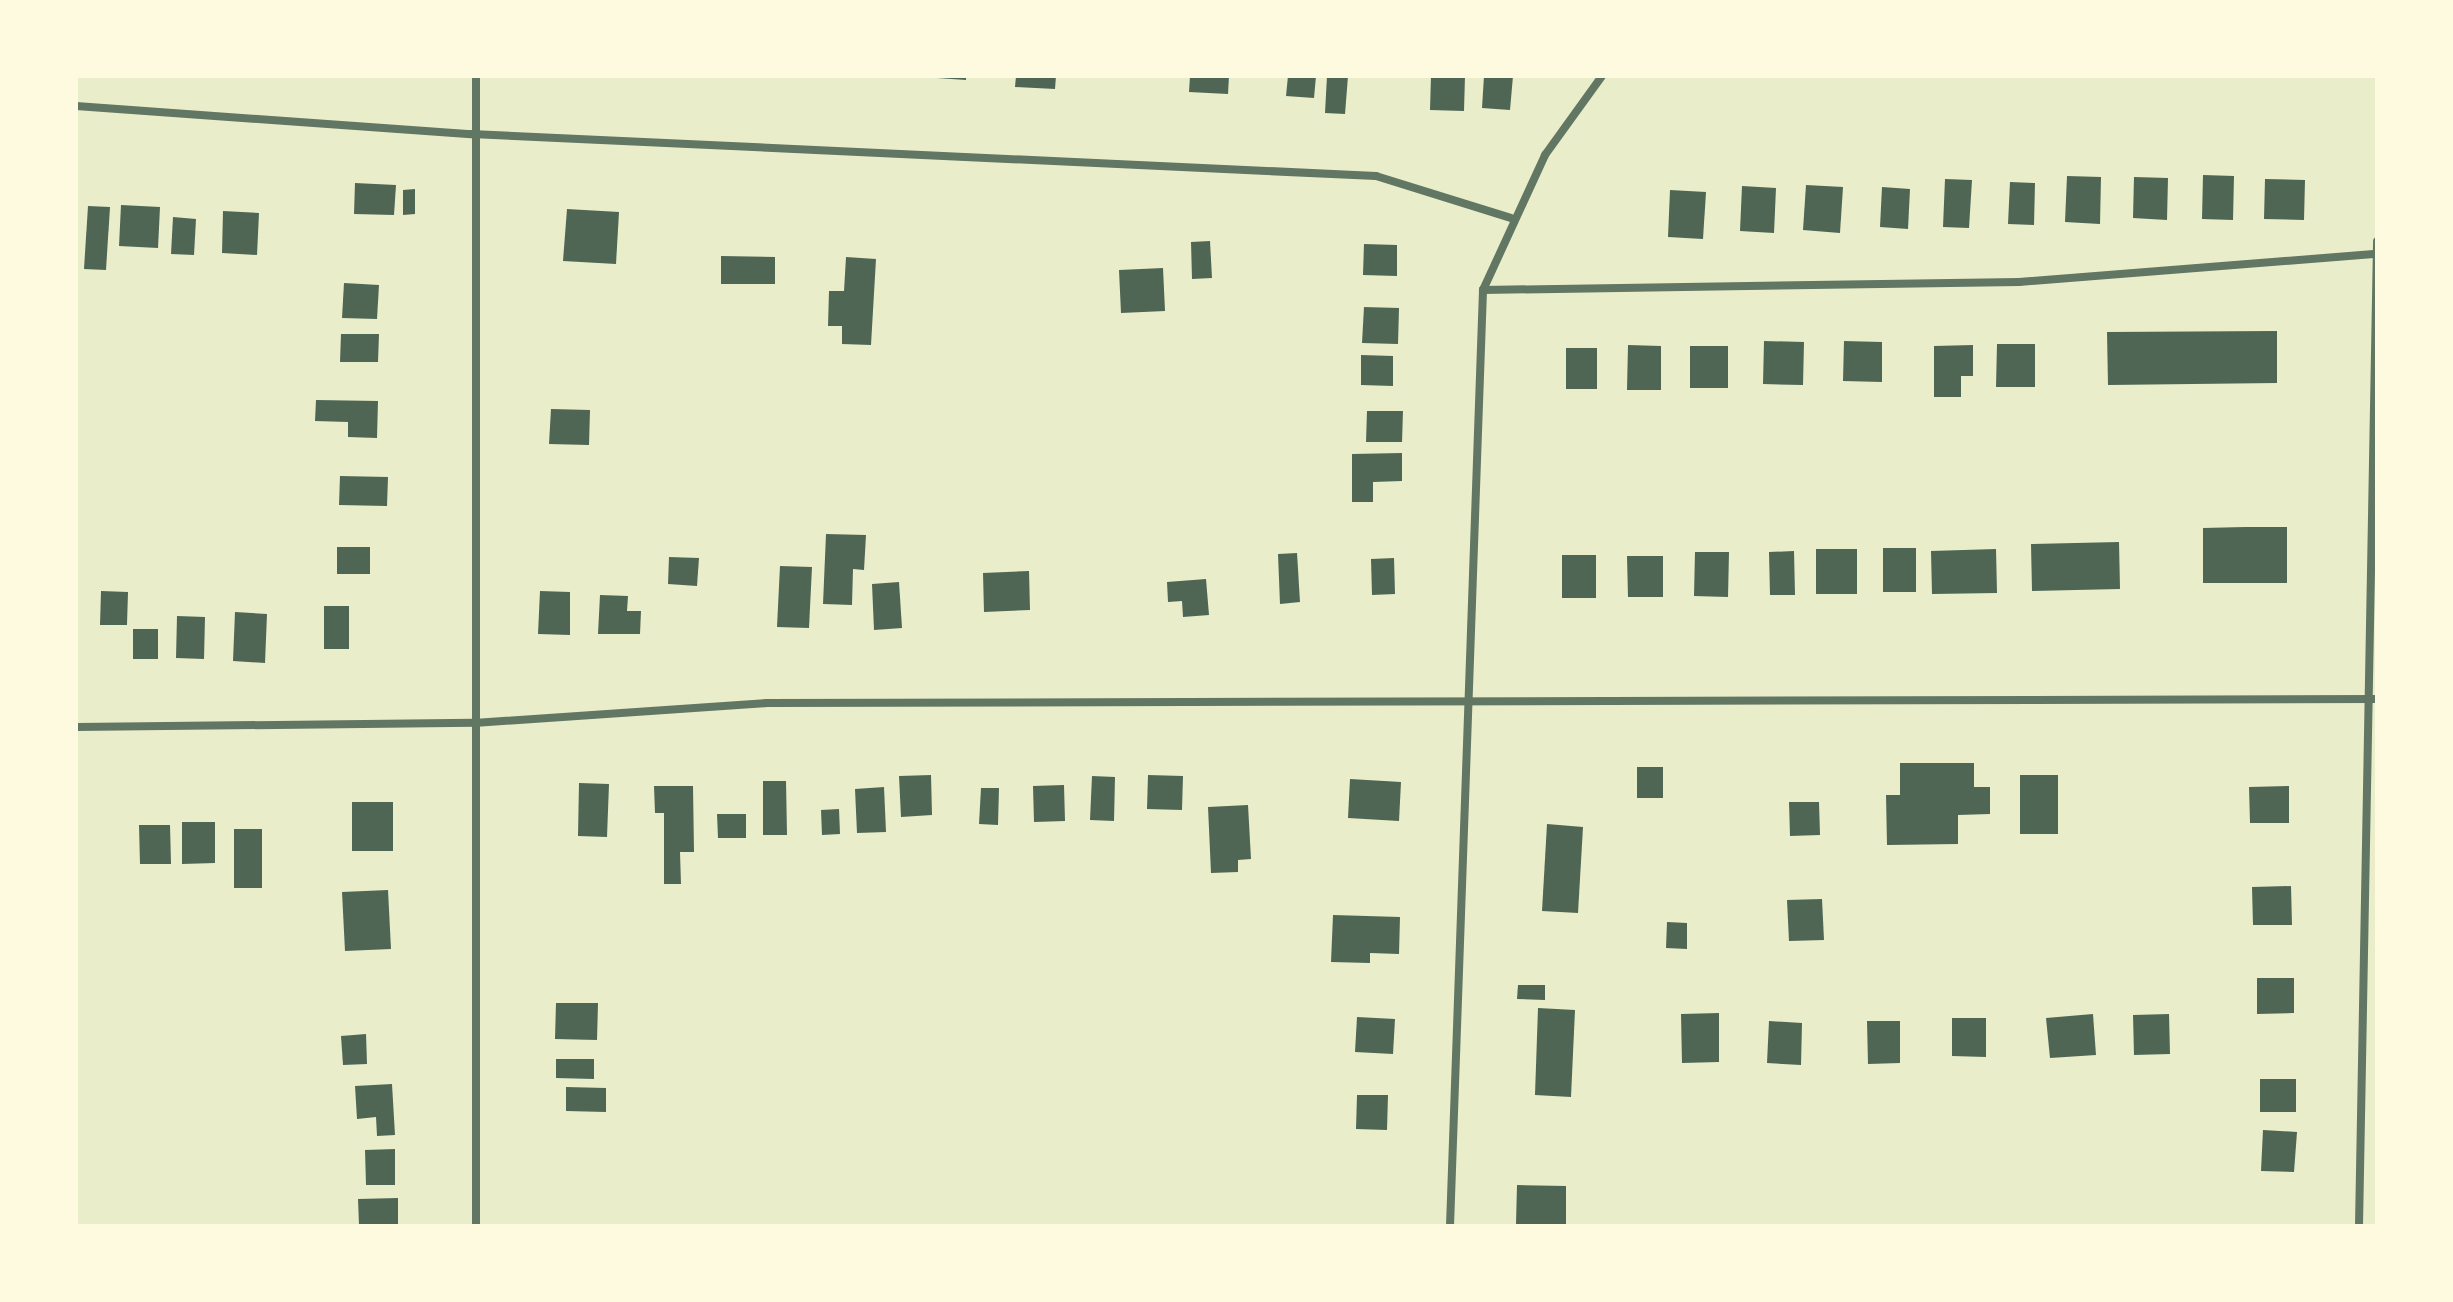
<!DOCTYPE html>
<style>
body{margin:0}
#map{position:relative;width:2453px;height:1302px;overflow:hidden;background:#e9edc9;font-family:Lato,sans-serif}
div>[style]{position:absolute}
.building>*{inset:0;background:#4f6655}
.minor>*{height:8px;margin:-4px;padding:0 4px;transform-origin:4px;border-radius:4px;background:#617663}
span{translate:-50% -50%;white-space:nowrap;text-align:center;line-height:1.15;-webkit-text-stroke:6px #fefae0;paint-order:stroke}
.frame{position:absolute;inset:0;border:78px solid #fefae0;pointer-events:none}
</style>
<div id="map">
<div class="building">
<div style="clip-path:polygon(937px 76px,966px 76px,966px 80px,937px 78px)"></div>
<div style="clip-path:polygon(1016px 76px,1056px 76px,1055px 89px,1015px 87px)"></div>
<div style="clip-path:polygon(1190px 76px,1229px 76px,1228px 94px,1189px 92px)"></div>
<div style="clip-path:polygon(1288px 76px,1316px 76px,1314px 98px,1286px 96px)"></div>
<div style="clip-path:polygon(1327px 76px,1348px 76px,1345px 114px,1325px 113px)"></div>
<div style="clip-path:polygon(1431px 76px,1465px 76px,1464px 111px,1430px 110px)"></div>
<div style="clip-path:polygon(1484px 76px,1513px 76px,1510px 110px,1482px 108px)"></div>
<div style="clip-path:polygon(2203px 175px,2234px 176px,2233px 220px,2202px 219px)"></div>
<div style="clip-path:polygon(2067px 176px,2101px 177px,2100px 224px,2065px 222px)"></div>
<div style="clip-path:polygon(2134px 177px,2168px 178px,2167px 220px,2133px 218px)"></div>
<div style="clip-path:polygon(1945px 179px,1972px 180px,1969px 228px,1943px 227px)"></div>
<div style="clip-path:polygon(2265px 179px,2305px 180px,2304px 220px,2264px 219px)"></div>
<div style="clip-path:polygon(2010px 182px,2035px 183px,2034px 225px,2008px 224px)"></div>
<div style="clip-path:polygon(355px 183px,396px 185px,394px 215px,354px 214px)"></div>
<div style="clip-path:polygon(1806px 185px,1843px 187px,1840px 233px,1803px 230px)"></div>
<div style="clip-path:polygon(1742px 186px,1776px 188px,1774px 233px,1740px 231px)"></div>
<div style="clip-path:polygon(1882px 187px,1910px 189px,1908px 229px,1880px 227px)"></div>
<div style="clip-path:polygon(415px 189px,415px 214px,403px 215px,403px 190px)"></div>
<div style="clip-path:polygon(1670px 190px,1706px 192px,1703px 239px,1668px 237px)"></div>
<div style="clip-path:polygon(121px 205px,160px 207px,158px 248px,119px 246px)"></div>
<div style="clip-path:polygon(88px 206px,110px 207px,106px 270px,84px 269px)"></div>
<div style="clip-path:polygon(567px 209px,619px 212px,616px 264px,563px 261px)"></div>
<div style="clip-path:polygon(223px 211px,259px 213px,257px 255px,222px 253px)"></div>
<div style="clip-path:polygon(173px 217px,196px 219px,194px 255px,171px 254px)"></div>
<div style="clip-path:polygon(1210px 241px,1212px 278px,1192px 279px,1191px 242px)"></div>
<div style="clip-path:polygon(1364px 244px,1397px 245px,1397px 276px,1363px 275px)"></div>
<div style="clip-path:polygon(721px 256px,775px 257px,775px 284px,721px 284px)"></div>
<div style="clip-path:polygon(846px 257px,876px 259px,871px 345px,842px 344px,842px 326px,828px 326px,829px 291px,844px 291px)"></div>
<div style="clip-path:polygon(1163px 268px,1165px 311px,1121px 313px,1119px 270px)"></div>
<div style="clip-path:polygon(344px 283px,379px 285px,377px 319px,342px 318px)"></div>
<div style="clip-path:polygon(1364px 307px,1399px 308px,1398px 344px,1362px 343px)"></div>
<div style="clip-path:polygon(2277px 331px,2277px 383px,2108px 385px,2107px 332px)"></div>
<div style="clip-path:polygon(341px 334px,379px 334px,378px 362px,340px 362px)"></div>
<div style="clip-path:polygon(1764px 341px,1804px 342px,1803px 385px,1763px 384px)"></div>
<div style="clip-path:polygon(1844px 341px,1882px 342px,1882px 382px,1843px 381px)"></div>
<div style="clip-path:polygon(1997px 344px,2035px 344px,2035px 387px,1996px 387px)"></div>
<div style="clip-path:polygon(1628px 345px,1661px 346px,1661px 390px,1627px 390px)"></div>
<div style="clip-path:polygon(1973px 345px,1973px 376px,1961px 376px,1961px 397px,1934px 397px,1934px 346px)"></div>
<div style="clip-path:polygon(1690px 346px,1728px 346px,1728px 388px,1690px 388px)"></div>
<div style="clip-path:polygon(1566px 348px,1597px 348px,1597px 389px,1566px 389px)"></div>
<div style="clip-path:polygon(1361px 355px,1393px 356px,1393px 386px,1361px 385px)"></div>
<div style="clip-path:polygon(316px 400px,378px 401px,377px 438px,348px 437px,348px 422px,315px 421px)"></div>
<div style="clip-path:polygon(551px 409px,590px 410px,589px 445px,549px 444px)"></div>
<div style="clip-path:polygon(1367px 411px,1403px 411px,1402px 442px,1366px 442px)"></div>
<div style="clip-path:polygon(1402px 453px,1402px 481px,1373px 482px,1373px 502px,1352px 502px,1352px 454px)"></div>
<div style="clip-path:polygon(340px 476px,388px 477px,387px 506px,339px 505px)"></div>
<div style="clip-path:polygon(2245px 527px,2287px 527px,2287px 583px,2203px 583px,2203px 528px)"></div>
<div style="clip-path:polygon(826px 534px,866px 535px,864px 570px,853px 569px,852px 605px,823px 604px)"></div>
<div style="clip-path:polygon(2119px 542px,2120px 589px,2032px 591px,2031px 544px)"></div>
<div style="clip-path:polygon(337px 547px,370px 547px,370px 574px,337px 574px)"></div>
<div style="clip-path:polygon(1883px 548px,1916px 548px,1916px 592px,1883px 592px)"></div>
<div style="clip-path:polygon(1816px 549px,1857px 549px,1857px 594px,1816px 594px)"></div>
<div style="clip-path:polygon(1996px 549px,1997px 593px,1932px 594px,1931px 551px)"></div>
<div style="clip-path:polygon(1794px 551px,1795px 595px,1770px 595px,1769px 552px)"></div>
<div style="clip-path:polygon(1695px 552px,1729px 552px,1728px 597px,1694px 596px)"></div>
<div style="clip-path:polygon(1297px 553px,1300px 602px,1280px 604px,1278px 554px)"></div>
<div style="clip-path:polygon(1562px 555px,1596px 555px,1596px 598px,1562px 598px)"></div>
<div style="clip-path:polygon(1627px 556px,1663px 556px,1663px 597px,1628px 597px)"></div>
<div style="clip-path:polygon(669px 557px,699px 558px,697px 586px,668px 584px)"></div>
<div style="clip-path:polygon(1394px 558px,1395px 594px,1372px 595px,1371px 559px)"></div>
<div style="clip-path:polygon(780px 566px,812px 567px,809px 628px,777px 627px)"></div>
<div style="clip-path:polygon(1029px 571px,1030px 610px,984px 612px,983px 573px)"></div>
<div style="clip-path:polygon(1206px 579px,1209px 615px,1183px 617px,1182px 601px,1168px 602px,1167px 582px)"></div>
<div style="clip-path:polygon(899px 582px,902px 628px,874px 630px,872px 584px)"></div>
<div style="clip-path:polygon(101px 591px,128px 592px,127px 625px,100px 625px)"></div>
<div style="clip-path:polygon(540px 591px,570px 592px,570px 635px,538px 634px)"></div>
<div style="clip-path:polygon(600px 595px,628px 596px,627px 611px,641px 611px,640px 634px,598px 634px)"></div>
<div style="clip-path:polygon(324px 606px,349px 606px,349px 649px,324px 649px)"></div>
<div style="clip-path:polygon(235px 612px,267px 614px,265px 663px,233px 661px)"></div>
<div style="clip-path:polygon(177px 616px,205px 617px,204px 659px,176px 658px)"></div>
<div style="clip-path:polygon(133px 629px,158px 629px,158px 659px,133px 659px)"></div>
<div style="clip-path:polygon(1900px 763px,1974px 763px,1974px 787px,1990px 787px,1990px 814px,1958px 815px,1958px 844px,1887px 845px,1886px 795px,1900px 795px)"></div>
<div style="clip-path:polygon(1637px 767px,1663px 767px,1663px 798px,1637px 798px)"></div>
<div style="clip-path:polygon(931px 775px,932px 815px,901px 817px,899px 776px)"></div>
<div style="clip-path:polygon(1148px 775px,1183px 776px,1182px 810px,1147px 809px)"></div>
<div style="clip-path:polygon(2020px 775px,2058px 775px,2058px 834px,2020px 834px)"></div>
<div style="clip-path:polygon(1092px 776px,1115px 777px,1114px 821px,1090px 820px)"></div>
<div style="clip-path:polygon(1350px 779px,1401px 782px,1399px 821px,1348px 818px)"></div>
<div style="clip-path:polygon(763px 781px,786px 781px,787px 835px,763px 835px)"></div>
<div style="clip-path:polygon(579px 783px,609px 784px,607px 837px,578px 836px)"></div>
<div style="clip-path:polygon(1064px 785px,1065px 821px,1034px 822px,1033px 786px)"></div>
<div style="clip-path:polygon(654px 786px,693px 786px,694px 852px,680px 852px,681px 884px,664px 884px,664px 813px,655px 813px)"></div>
<div style="clip-path:polygon(2289px 786px,2289px 823px,2250px 823px,2249px 787px)"></div>
<div style="clip-path:polygon(884px 787px,886px 832px,857px 833px,855px 789px)"></div>
<div style="clip-path:polygon(981px 788px,999px 788px,998px 825px,979px 824px)"></div>
<div style="clip-path:polygon(352px 802px,393px 802px,393px 851px,352px 851px)"></div>
<div style="clip-path:polygon(1789px 802px,1819px 802px,1820px 835px,1790px 836px)"></div>
<div style="clip-path:polygon(1248px 805px,1251px 859px,1238px 860px,1238px 872px,1211px 873px,1208px 807px)"></div>
<div style="clip-path:polygon(839px 809px,840px 834px,822px 835px,821px 810px)"></div>
<div style="clip-path:polygon(717px 814px,746px 814px,746px 838px,718px 838px)"></div>
<div style="clip-path:polygon(182px 822px,215px 822px,215px 863px,182px 864px)"></div>
<div style="clip-path:polygon(1547px 824px,1583px 827px,1578px 913px,1542px 911px)"></div>
<div style="clip-path:polygon(139px 825px,170px 825px,171px 864px,140px 864px)"></div>
<div style="clip-path:polygon(234px 829px,262px 829px,262px 888px,234px 888px)"></div>
<div style="clip-path:polygon(2291px 886px,2292px 925px,2253px 925px,2252px 887px)"></div>
<div style="clip-path:polygon(388px 890px,391px 949px,345px 951px,342px 892px)"></div>
<div style="clip-path:polygon(1822px 899px,1824px 940px,1789px 941px,1787px 900px)"></div>
<div style="clip-path:polygon(1333px 915px,1400px 917px,1399px 954px,1370px 953px,1370px 963px,1331px 962px)"></div>
<div style="clip-path:polygon(1667px 922px,1687px 923px,1687px 949px,1666px 948px)"></div>
<div style="clip-path:polygon(2257px 978px,2294px 978px,2294px 1013px,2257px 1014px)"></div>
<div style="clip-path:polygon(1518px 985px,1545px 985px,1545px 1000px,1517px 999px)"></div>
<div style="clip-path:polygon(556px 1003px,598px 1003px,597px 1040px,555px 1039px)"></div>
<div style="clip-path:polygon(1538px 1008px,1575px 1010px,1571px 1097px,1535px 1095px)"></div>
<div style="clip-path:polygon(1719px 1013px,1719px 1062px,1682px 1063px,1681px 1014px)"></div>
<div style="clip-path:polygon(2093px 1014px,2096px 1055px,2050px 1058px,2046px 1018px)"></div>
<div style="clip-path:polygon(2169px 1014px,2170px 1054px,2134px 1055px,2133px 1015px)"></div>
<div style="clip-path:polygon(1357px 1017px,1395px 1019px,1393px 1054px,1355px 1052px)"></div>
<div style="clip-path:polygon(1952px 1018px,1986px 1018px,1986px 1057px,1952px 1056px)"></div>
<div style="clip-path:polygon(1769px 1021px,1802px 1023px,1801px 1065px,1767px 1063px)"></div>
<div style="clip-path:polygon(1867px 1021px,1900px 1021px,1900px 1063px,1868px 1064px)"></div>
<div style="clip-path:polygon(366px 1034px,367px 1064px,343px 1065px,341px 1036px)"></div>
<div style="clip-path:polygon(556px 1059px,594px 1059px,594px 1079px,556px 1078px)"></div>
<div style="clip-path:polygon(2260px 1079px,2296px 1079px,2296px 1112px,2260px 1112px)"></div>
<div style="clip-path:polygon(392px 1084px,395px 1135px,377px 1136px,376px 1117px,357px 1119px,355px 1086px)"></div>
<div style="clip-path:polygon(566px 1087px,606px 1088px,606px 1112px,566px 1111px)"></div>
<div style="clip-path:polygon(1357px 1095px,1388px 1095px,1387px 1130px,1356px 1129px)"></div>
<div style="clip-path:polygon(2263px 1130px,2297px 1132px,2294px 1172px,2261px 1171px)"></div>
<div style="clip-path:polygon(395px 1149px,395px 1185px,366px 1185px,365px 1150px)"></div>
<div style="clip-path:polygon(1517px 1185px,1566px 1186px,1566px 1225px,1516px 1224px)"></div>
<div style="clip-path:polygon(398px 1198px,398px 1224px,359px 1225px,358px 1199px)"></div>
</div>
<div class="minor">
<div style="left:476px;top:76px;width:1150px;rotate:90deg"></div>
<div style="left:76px;top:106px;width:396px;rotate:4.1deg"></div>
<div style="left:471px;top:134px;width:906px;rotate:2.66deg"></div>
<div style="left:1376px;top:176px;width:141px;rotate:17.3deg"></div>
<div style="left:1483px;top:290px;width:536px;rotate:-0.86deg"></div>
<div style="left:2019px;top:282px;width:359px;rotate:-4.5deg"></div>
<div style="left:76px;top:727px;width:398px;rotate:-0.6deg"></div>
<div style="left:474px;top:723px;width:294px;rotate:-3.9deg"></div>
<div style="left:767px;top:703px;width:1610px;rotate:-0.14deg"></div>
<div style="left:1450px;top:1226px;width:937px;rotate:-87.98deg"></div>
<div style="left:1483px;top:290px;width:149px;rotate:-65.3deg"></div>
<div style="left:1545px;top:155px;width:97px;rotate:-54.2deg"></div>
<div style="left:2359px;top:1226px;width:985px;rotate:-88.95deg"></div>
</div>
<div class="frame"></div>
</div>
